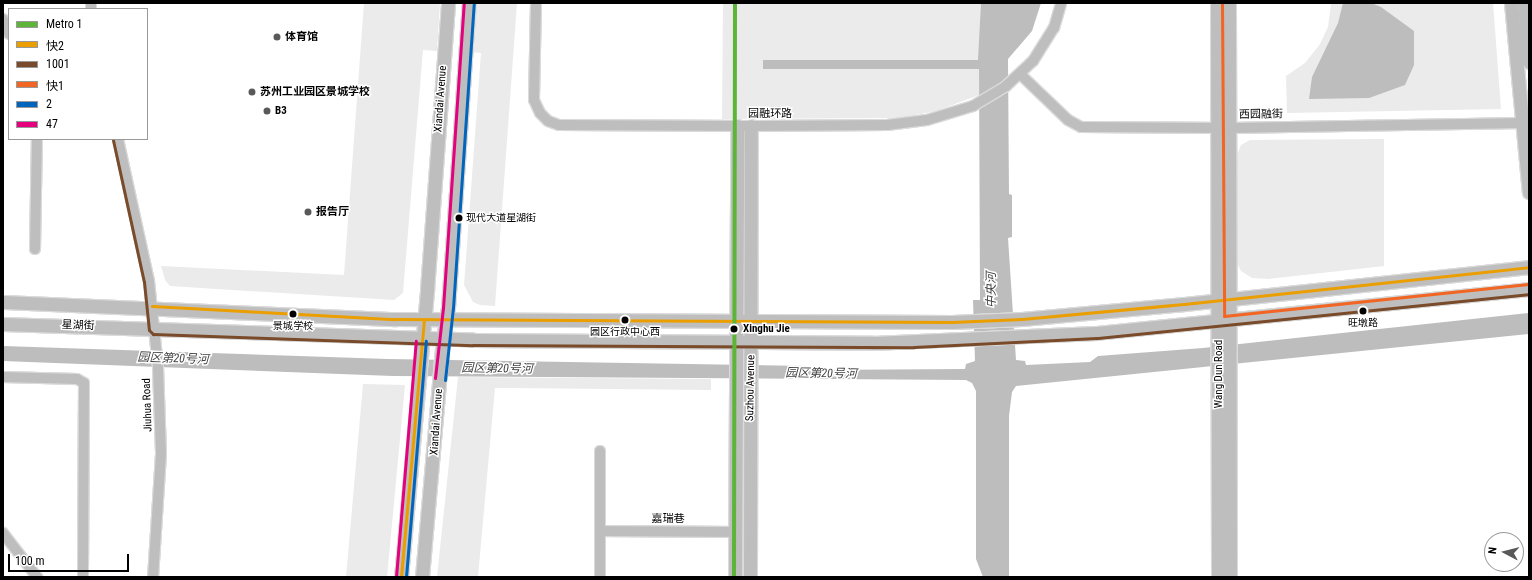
<!DOCTYPE html>
<meta charset="utf-8">
<style>
body{margin:0}
#map{position:relative;width:1532px;height:580px;overflow:hidden;background:#fff;font-family:"Roboto Condensed","Noto Sans SC",sans-serif}
div>[style]{position:absolute}
.green>*{inset:0;background:#ebebeb}
.water>*{inset:0;background:#bdbdbd}
.roads{filter:drop-shadow(1px 0 #dbdbdb) drop-shadow(-1px 0 #dbdbdb) drop-shadow(0 1px #dbdbdb) drop-shadow(0 -1px #dbdbdb)}
.minor>*{height:10px;margin:-5px;padding:0 5px;transform-origin:5px;border-radius:5px;background:#bebebe}
.major>*{height:13px;margin:-6.5px;padding:0 6.5px;transform-origin:6.5px;border-radius:6.5px;background:#bebebe}
.bus-1>*{height:3px;margin:-1.5px;padding:0 1.5px;transform-origin:1.5px;border-radius:1.5px;background:#eb9e00}
.bus-2>*{height:3px;margin:-1.5px;padding:0 1.5px;transform-origin:1.5px;border-radius:1.5px;background:#7a4b2a}
.bus-3>*{height:3px;margin:-1.5px;padding:0 1.5px;transform-origin:1.5px;border-radius:1.5px;background:#f26522}
.bus-4>*{height:3px;margin:-1.5px;padding:0 1.5px;transform-origin:1.5px;border-radius:1.5px;background:#0065bd}
.bus-5>*{height:3px;margin:-1.5px;padding:0 1.5px;transform-origin:1.5px;border-radius:1.5px;background:#e5007d}
.metro-1>*{height:4px;margin:-2px;padding:0 2px;transform-origin:2px;border-radius:2px;background:#5cb439}
.dots>*{width:11px;height:11px;translate:-50% -50%;box-sizing:border-box;border:2px solid #fff;border-radius:50%}
span{translate:-50% -50%;white-space:nowrap;text-align:center;line-height:1.15;-webkit-text-stroke:3px #fff;paint-order:stroke}
.bus-label{font-size:10px;color:#000}
.left{translate:0 -50%;text-align:left}
.poi-label{font-size:11px;color:#000;font-weight:700}
.street-label{font-size:11px;color:#000}
.stop-label{font-size:11px;color:#000;font-weight:700}
.water-label{font-size:12px;color:#424242;font-style:italic}
.frame{position:absolute;inset:0;border:4px solid #000;pointer-events:none}
.legend{position:absolute;left:8px;top:8px;width:140px;height:132px;box-sizing:border-box;background:#fff;border:1px solid #999;margin:0;padding:5px 7px;list-style:none;font-size:12px;color:#000}
.legend li{display:flex;align-items:center;gap:8px;height:20px}
.legend b{width:20px;border:1px solid #999}
.north{position:absolute;left:1484px;top:532px;width:40px;height:40px;box-sizing:border-box;background:#fff;border:1px solid #999;border-radius:50%;rotate:277deg;font-size:11px;font-weight:700;line-height:16px;text-align:center;color:#000}
.north::after{content:'';display:block;margin:auto;width:14px;height:18px;background:#595959;clip-path:polygon(50% 0,100% 100%,50% 72%,0 100%)}
.scale{position:absolute;left:8px;top:554px;width:121px;height:18px;box-sizing:border-box;border:2px solid #000;border-top:0;padding-left:5px;font-size:12px;line-height:14px;white-space:nowrap;color:#000;-webkit-text-stroke:3px #fff;paint-order:stroke}
</style>
<div id="map">
<div class="green">
<div style="clip-path:polygon(364px 3px,440px 3px,437px 51px,423px 50px,403px 293px,394px 300px,170px 286px,165px 280px,161px 266px,344px 275px)"></div>
<div style="clip-path:polygon(475px 3px,517px 3px,495px 306px,480px 305px,473px 302px,464px 285px,481px 53px,471px 52px)"></div>
<div style="clip-path:polygon(723px 3px,981px 3px,979px 95px,936px 111px,900px 118px,722px 119px)"></div>
<div style="clip-path:polygon(1331px 3px,1493px 3px,1501px 109px,1287px 113px,1286px 76px,1305px 63px,1320px 44px,1328px 27px)"></div>
<div style="clip-path:polygon(1384px 139px,1384px 266px,1268px 279px,1252px 278px,1241px 271px,1236px 261px,1237px 155px,1241px 145px,1250px 140px)"></div>
<div style="clip-path:polygon(458px 377px,711px 379px,711px 390px,495px 388px,478px 577px,437px 577px)"></div>
<div style="clip-path:polygon(363px 384px,405px 385px,387px 577px,346px 577px)"></div>
</div>
<div class="water">
<div style="clip-path:polygon(981px 3px,1041px 3px,1032px 31px,1008px 59px,1009px 194px,1012px 195px,1012px 237px,1008px 238px,1016px 360px,1025px 361px,1026px 365px,1090px 362px,1098px 356px,1203px 348px,1529px 313px,1529px 334px,1016px 386px,1012px 392px,1009px 416px,1009px 577px,983px 577px,976px 559px,976px 391px,972px 383px,966px 380px,393px 376px,3px 361px,3px 346px,388px 359px,809px 366px,809px 370px,965px 369px,966px 364px,975px 361px,973px 300px,980px 300px,979px 69px,763px 69px,763px 60px,978px 60px)"></div>
<div style="clip-path:polygon(1343px 3px,1371px 3px,1381px 7px,1414px 31px,1414px 65px,1405px 85px,1369px 98px,1309px 99px,1312px 77px,1338px 23px)"></div>
</div>
<div class="roads">
<div class="minor">
<div style="left:91px;top:3px;width:6px;rotate:90deg"></div>
<div style="left:536px;top:3px;width:97px;rotate:91.2deg"></div>
<div style="left:534px;top:100px;width:14px;rotate:65deg"></div>
<div style="left:540px;top:113px;width:11px;rotate:45deg"></div>
<div style="left:548px;top:121px;width:12px;rotate:20deg"></div>
<div style="left:559px;top:125px;width:192px;rotate:0.3deg"></div>
<div style="left:751px;top:126px;width:136px;rotate:-0.4deg"></div>
<div style="left:887px;top:125px;width:40px;rotate:-7.1deg"></div>
<div style="left:927px;top:120px;width:48px;rotate:-16.9deg"></div>
<div style="left:973px;top:106px;width:39px;rotate:-31deg"></div>
<div style="left:1006px;top:86px;width:37px;rotate:-43deg"></div>
<div style="left:1033px;top:61px;width:39px;rotate:-58deg"></div>
<div style="left:1054px;top:28px;width:26px;rotate:-74deg"></div>
<div style="left:3px;top:19px;width:16px;rotate:68deg"></div>
<div style="left:1020px;top:74px;width:66px;rotate:43.8deg"></div>
<div style="left:1068px;top:120px;width:15px;rotate:28deg"></div>
<div style="left:1081px;top:127px;width:150px;rotate:0.4deg"></div>
<div style="left:1231px;top:128px;width:292px;rotate:-1deg"></div>
<div style="left:118px;top:139px;width:145px;rotate:77.7deg"></div>
<div style="left:149px;top:281px;width:86px;rotate:84deg"></div>
<div style="left:158px;top:367px;width:87px;rotate:88deg"></div>
<div style="left:161px;top:454px;width:123px;rotate:93.7deg"></div>
<div style="left:35px;top:249px;width:110px;rotate:-89deg"></div>
<div style="left:3px;top:377px;width:74px;rotate:1.5deg"></div>
<div style="left:77px;top:379px;width:8px;rotate:30deg"></div>
<div style="left:84px;top:383px;width:194px;rotate:90.3deg"></div>
<div style="left:600px;top:531px;width:135px;rotate:0.4deg"></div>
<div style="left:3px;top:533px;width:56px;rotate:52.3deg"></div>
<div style="left:600px;top:577px;width:126px;rotate:-90deg"></div>
</div>
<div class="major">
<div style="left:1217px;top:3px;width:574px;rotate:89.9deg"></div>
<div style="left:1229px;top:3px;width:574px;rotate:89.9deg"></div>
<div style="left:1511px;top:3px;width:190px;rotate:84.6deg"></div>
<div style="left:1524px;top:3px;width:59px;rotate:85.2deg"></div>
<div style="left:3px;top:302px;width:392px;rotate:2.5deg"></div>
<div style="left:395px;top:319px;width:557px;rotate:0.31deg"></div>
<div style="left:952px;top:322px;width:70px;rotate:-2.5deg"></div>
<div style="left:1022px;top:319px;width:163px;rotate:-5.3deg"></div>
<div style="left:1184px;top:304px;width:347px;rotate:-6.1deg"></div>
<div style="left:3px;top:324px;width:470px;rotate:1.9deg"></div>
<div style="left:473px;top:340px;width:400px;rotate:0.4deg"></div>
<div style="left:873px;top:343px;width:223px;rotate:-2.6deg"></div>
<div style="left:1096px;top:333px;width:435px;rotate:-5.8deg"></div>
<div style="left:401px;top:577px;width:288px;rotate:-84.8deg"></div>
<div style="left:427px;top:290px;width:288px;rotate:-85.8deg"></div>
<div style="left:422px;top:577px;width:239px;rotate:-85deg"></div>
<div style="left:443px;top:339px;width:31px;rotate:-81deg"></div>
<div style="left:448px;top:308px;width:306px;rotate:-86.1deg"></div>
<div style="left:735px;top:577px;width:451px;rotate:-89.7deg"></div>
<div style="left:750px;top:577px;width:451px;rotate:-89.9deg"></div>
</div>
</div>
<div class="bus-1">
<div style="left:152px;top:306px;width:243px;rotate:3.1deg"></div>
<div style="left:395px;top:319px;width:557px;rotate:0.31deg"></div>
<div style="left:952px;top:322px;width:70px;rotate:-2.5deg"></div>
<div style="left:1022px;top:319px;width:163px;rotate:-5.3deg"></div>
<div style="left:1184px;top:304px;width:347px;rotate:-6.1deg"></div>
<div style="left:401px;top:577px;width:259px;rotate:-84.9deg"></div>
</div>
<div class="bus-2">
<div style="left:113px;top:140px;width:145px;rotate:77.7deg"></div>
<div style="left:144px;top:282px;width:48px;rotate:84.1deg"></div>
<div style="left:149px;top:330px;width:6px;rotate:45deg"></div>
<div style="left:153px;top:334px;width:320px;rotate:2deg"></div>
<div style="left:473px;top:345px;width:441px;rotate:0.3deg"></div>
<div style="left:914px;top:347px;width:183px;rotate:-2.8deg"></div>
<div style="left:1097px;top:338px;width:434px;rotate:-5.8deg"></div>
</div>
<div class="bus-3">
<div style="left:1222px;top:3px;width:313px;rotate:89.6deg"></div>
<div style="left:1224px;top:316px;width:306px;rotate:-6deg"></div>
</div>
<div class="bus-4">
<div style="left:445px;top:380px;width:72px;rotate:-83.7deg"></div>
<div style="left:453px;top:308px;width:306px;rotate:-86.1deg"></div>
<div style="left:406px;top:577px;width:237px;rotate:-85.2deg"></div>
</div>
<div class="bus-5">
<div style="left:435px;top:378px;width:70px;rotate:-83.5deg"></div>
<div style="left:443px;top:308px;width:306px;rotate:-86.1deg"></div>
<div style="left:396px;top:577px;width:237px;rotate:-85.2deg"></div>
</div>
<div class="metro-1">
<div style="left:734px;top:577px;width:574px;rotate:-89.9deg"></div>
</div>
<div class="dots">
<div style="left:277px;top:37px;background:#595959"></div>
<div style="left:252px;top:92px;background:#595959"></div>
<div style="left:267px;top:111px;background:#595959"></div>
<div style="left:308px;top:212px;background:#595959"></div>
<div style="left:459px;top:218px;background:#000"></div>
<div style="left:1363px;top:311px;background:#000"></div>
<div style="left:293px;top:314px;background:#000"></div>
<div style="left:625px;top:320px;background:#000"></div>
<div style="left:734px;top:329px;background:#000"></div>
</div>
<div class="bus-label">
<span class="left" style="left:466px;top:218px">现代大道星湖街</span>
<span style="left:1363px;top:323px">旺墩路</span>
<span style="left:293px;top:326px">景城学校</span>
<span style="left:625px;top:332px">园区行政中心西</span>
</div>
<div class="poi-label">
<span class="left" style="left:285px;top:37px">体育馆</span>
<span class="left" style="left:260px;top:92px">苏州工业园区景城学校</span>
<span class="left" style="left:275px;top:111px">B3</span>
<span class="left" style="left:316px;top:212px">报告厅</span>
</div>
<div class="street-label">
<span style="left:441px;top:99px;rotate:-86deg">Xiandai Avenue</span>
<span style="left:770px;top:114px">园融环路</span>
<span style="left:1261px;top:115px;rotate:-1deg">西园融街</span>
<span style="left:78px;top:326px;rotate:2deg">星湖街</span>
<span style="left:1219px;top:374px;rotate:-90deg">Wang Dun Road</span>
<span style="left:751px;top:388px;rotate:-89deg">Suzhou Avenue</span>
<span style="left:148px;top:405px;rotate:-92deg">Jiuhua Road</span>
<span style="left:437px;top:422px;rotate:-86deg">Xiandai Avenue</span>
<span style="left:668px;top:519px">嘉瑞巷</span>
</div>
<div class="stop-label">
<span class="left" style="left:743px;top:329px">Xinghu Jie</span>
</div>
<div class="water-label">
<span style="left:992px;top:290px;rotate:-90deg">中央河</span>
<span style="left:173px;top:359px;rotate:2deg">园区第20号河</span>
<span style="left:497px;top:369px;rotate:1deg">园区第20号河</span>
<span style="left:821px;top:374px;rotate:1deg">园区第20号河</span>
</div>
<div class="frame"></div>
<ul class="legend">
<li><b style="height:5px;background:#5cb439"></b>Metro 1</li>
<li><b style="height:5px;background:#eb9e00"></b>快2</li>
<li><b style="height:5px;background:#7a4b2a"></b>1001</li>
<li><b style="height:5px;background:#f26522"></b>快1</li>
<li><b style="height:5px;background:#0065bd"></b>2</li>
<li><b style="height:5px;background:#e5007d"></b>47</li>
</ul>
<div class="north">N</div>
<div class="scale">100 m</div>
</div>
